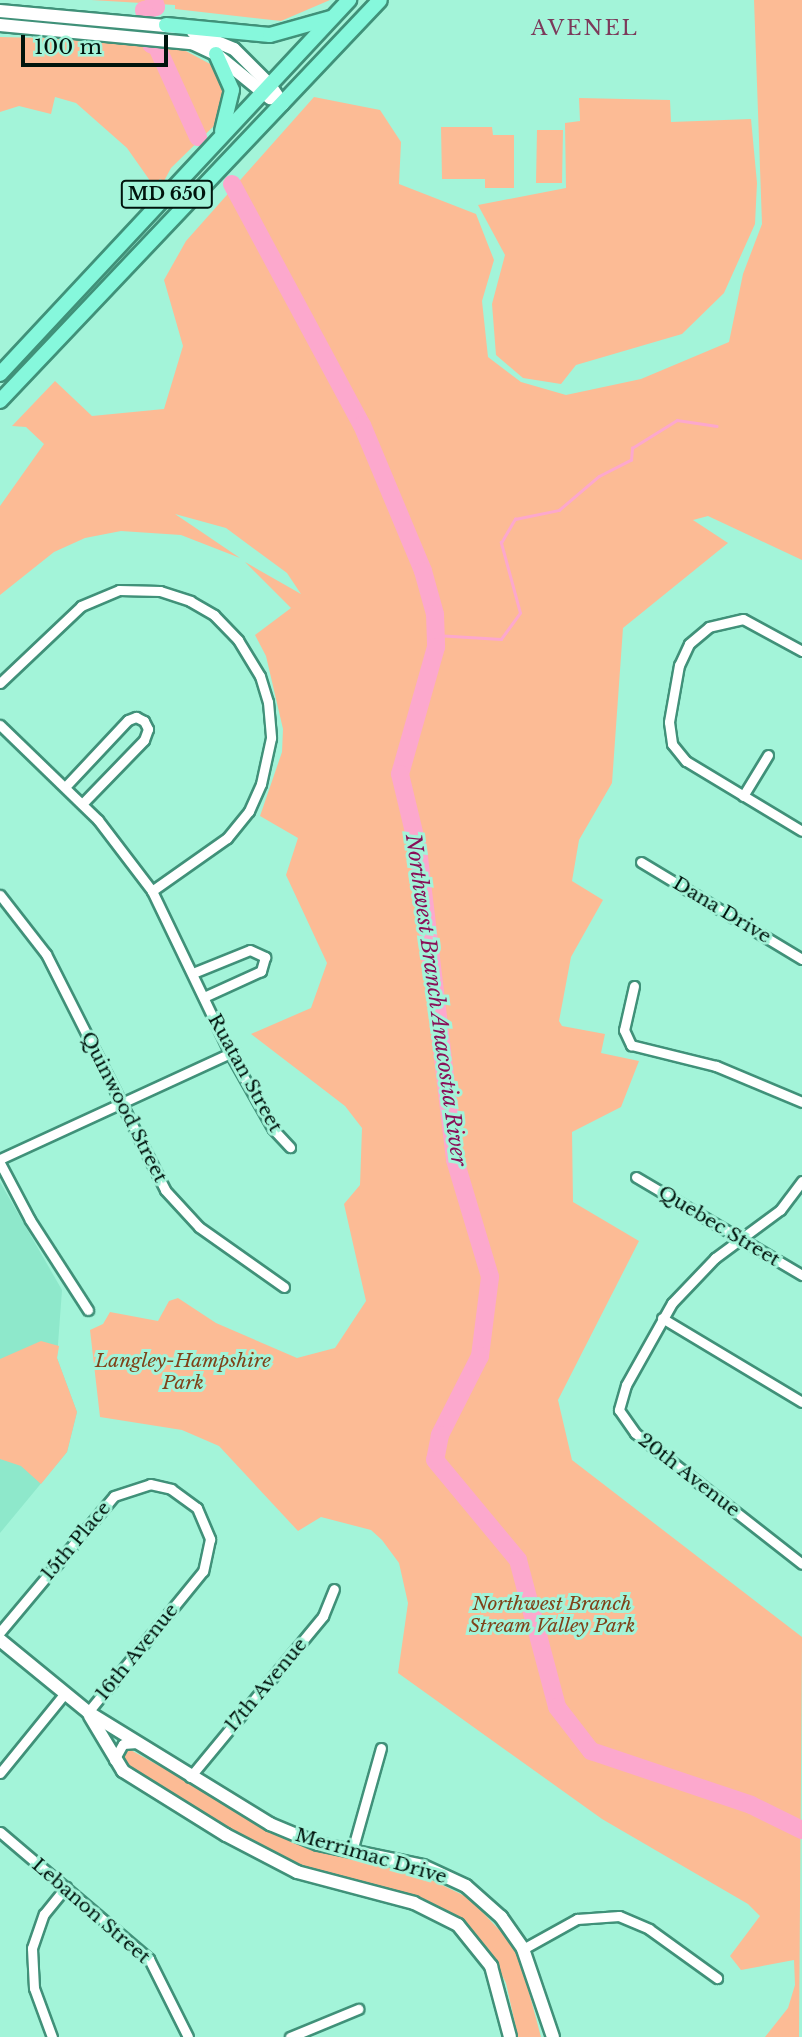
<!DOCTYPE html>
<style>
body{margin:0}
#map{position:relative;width:802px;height:2037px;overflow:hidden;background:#a3f4d9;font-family:"Libre Baskerville",serif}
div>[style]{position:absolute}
.built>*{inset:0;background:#8ee8cb}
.green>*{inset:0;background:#fcbb95}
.stream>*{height:2.5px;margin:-1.25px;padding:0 1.25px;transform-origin:1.25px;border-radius:1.25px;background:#fca8cd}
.river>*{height:18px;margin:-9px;padding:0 9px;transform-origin:9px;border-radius:9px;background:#fca8cd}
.roads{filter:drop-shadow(2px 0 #409179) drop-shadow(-2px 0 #409179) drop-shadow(0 2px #409179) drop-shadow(0 -2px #409179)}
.minor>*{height:9px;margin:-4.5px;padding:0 4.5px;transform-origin:4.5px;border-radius:4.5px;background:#fff}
.tertiary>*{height:12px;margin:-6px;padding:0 6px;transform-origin:6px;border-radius:6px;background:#fff}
.secondary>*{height:12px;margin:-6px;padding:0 6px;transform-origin:6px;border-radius:6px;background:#fff}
.primary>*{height:14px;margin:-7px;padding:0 7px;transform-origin:7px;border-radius:7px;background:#86f8dc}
span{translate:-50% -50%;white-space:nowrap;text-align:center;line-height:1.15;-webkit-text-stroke:6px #a3f4d9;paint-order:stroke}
.shield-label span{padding:2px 5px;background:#a3f4d9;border:2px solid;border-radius:5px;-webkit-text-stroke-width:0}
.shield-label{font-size:18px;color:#00140d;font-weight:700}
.street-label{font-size:19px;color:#00140d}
.park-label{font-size:19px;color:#7f4219;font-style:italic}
.neighbourhood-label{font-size:21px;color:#7c3a5b;letter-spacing:2px}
.water-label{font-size:21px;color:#8a0f58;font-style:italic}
.scale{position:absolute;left:21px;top:35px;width:147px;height:32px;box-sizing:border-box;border:4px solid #00140d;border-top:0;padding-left:9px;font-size:21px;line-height:24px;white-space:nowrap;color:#00140d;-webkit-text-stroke:5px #a3f4d9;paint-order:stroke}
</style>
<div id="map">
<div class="built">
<div style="clip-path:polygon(0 1182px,62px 1290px,57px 1358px,77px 1412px,67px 1452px,0 1533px)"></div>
</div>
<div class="green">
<div style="clip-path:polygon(91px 0,330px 0,281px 21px,175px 9px,175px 5px)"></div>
<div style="clip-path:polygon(754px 0,802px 0,802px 560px,708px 516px,693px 520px,728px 543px,623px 628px,612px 783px,579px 840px,572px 881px,603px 900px,571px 957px,559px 1021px,562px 1026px,605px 1034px,601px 1053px,639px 1061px,621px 1107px,572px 1132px,573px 1202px,639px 1241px,558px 1400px,572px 1460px,802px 1637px,799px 2037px,765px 2037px,788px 2008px,795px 1985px,794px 1960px,741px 1970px,730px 1956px,760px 1916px,748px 1904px,602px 1819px,398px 1673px,408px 1603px,399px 1563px,382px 1540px,371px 1530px,321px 1517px,298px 1531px,219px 1446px,182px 1430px,100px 1417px,90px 1330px,103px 1324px,110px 1312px,158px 1321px,169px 1301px,178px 1298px,216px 1323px,297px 1358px,335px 1348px,366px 1301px,344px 1204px,360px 1185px,362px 1128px,345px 1106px,251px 1034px,311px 1008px,327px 963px,286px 875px,298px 838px,260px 816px,282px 752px,283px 729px,266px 656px,255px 635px,291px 608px,245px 562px,301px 594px,287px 573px,226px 528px,175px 514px,240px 558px,181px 535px,121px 531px,85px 538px,54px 552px,0 595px,0 506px,44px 444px,26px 427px,12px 426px,55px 381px,92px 416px,164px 409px,183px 346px,164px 280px,186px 241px,314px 97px,380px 110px,401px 142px,399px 184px,476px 214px,494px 260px,482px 301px,488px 357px,521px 382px,566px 395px,641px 379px,729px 342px,743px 274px,762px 224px)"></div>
<div style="clip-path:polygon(0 37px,88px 39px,184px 50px,212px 65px,225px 87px,222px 118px,171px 168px,164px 181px,160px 179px,153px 185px,127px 148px,76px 103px,55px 97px,51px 114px,19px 106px,0 112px)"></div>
<div style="clip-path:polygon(579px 98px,670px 100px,671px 122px,751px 119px,757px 183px,755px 224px,724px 293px,682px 334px,576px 365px,561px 384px,523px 378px,496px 355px,492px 304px,505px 255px,478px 205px,566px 188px,565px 123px,580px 121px)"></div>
<div style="clip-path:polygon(441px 127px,492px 127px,493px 135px,514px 135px,514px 188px,485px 188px,485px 179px,442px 179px)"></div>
<div style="clip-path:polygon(537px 130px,563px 130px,562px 183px,536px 183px)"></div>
<div style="clip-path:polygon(41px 1341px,59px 1346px,57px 1358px,77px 1412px,67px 1452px,41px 1484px,21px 1466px,0 1459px,0 1359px)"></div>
<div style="clip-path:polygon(127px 1748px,308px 1848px,421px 1875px,469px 1898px,507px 1938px,521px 1962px,541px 2037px,518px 2037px,506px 1983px,488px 1948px,444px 1909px,406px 1893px,343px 1882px,282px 1861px,127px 1769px,122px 1759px)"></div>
</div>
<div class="stream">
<div style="left:435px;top:635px;width:66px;rotate:3.5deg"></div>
<div style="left:501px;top:639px;width:32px;rotate:-54deg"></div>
<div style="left:520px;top:613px;width:73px;rotate:-105.2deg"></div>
<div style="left:501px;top:543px;width:28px;rotate:-60deg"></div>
<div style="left:515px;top:519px;width:45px;rotate:-11.6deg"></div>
<div style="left:559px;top:510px;width:52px;rotate:-40.4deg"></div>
<div style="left:599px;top:476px;width:36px;rotate:-27deg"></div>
<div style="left:631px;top:460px;width:12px;rotate:-85deg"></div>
<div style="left:632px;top:448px;width:53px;rotate:-31.9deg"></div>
<div style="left:677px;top:420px;width:40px;rotate:8.5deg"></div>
</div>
<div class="river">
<div style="left:154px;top:0;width:7px;rotate:74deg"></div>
<div style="left:156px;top:7px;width:12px;rotate:166deg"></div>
<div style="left:144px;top:10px;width:35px;rotate:78deg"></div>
<div style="left:151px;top:44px;width:7px;rotate:27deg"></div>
<div style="left:157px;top:47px;width:99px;rotate:65.5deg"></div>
<div style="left:232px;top:184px;width:274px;rotate:61.7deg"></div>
<div style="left:362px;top:425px;width:158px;rotate:67.3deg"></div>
<div style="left:423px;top:571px;width:45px;rotate:74.4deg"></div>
<div style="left:435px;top:614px;width:33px;rotate:88deg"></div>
<div style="left:436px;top:647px;width:132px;rotate:105.8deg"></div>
<div style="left:400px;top:774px;width:77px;rotate:76.5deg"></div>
<div style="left:418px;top:849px;width:313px;rotate:83.2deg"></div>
<div style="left:455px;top:1160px;width:122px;rotate:73.3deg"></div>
<div style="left:490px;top:1277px;width:80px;rotate:97.2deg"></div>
<div style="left:480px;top:1356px;width:89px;rotate:116.9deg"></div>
<div style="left:440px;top:1435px;width:25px;rotate:101deg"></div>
<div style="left:435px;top:1460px;width:130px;rotate:50.3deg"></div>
<div style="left:518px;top:1560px;width:152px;rotate:75.1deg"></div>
<div style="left:557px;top:1707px;width:56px;rotate:52.3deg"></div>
<div style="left:591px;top:1751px;width:169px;rotate:18.6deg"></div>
<div style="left:751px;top:1805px;width:57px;rotate:26.1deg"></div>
</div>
<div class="roads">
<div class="minor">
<div style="left:802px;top:651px;width:67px;rotate:-151.5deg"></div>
<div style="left:743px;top:619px;width:35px;rotate:167deg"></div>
<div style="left:709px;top:627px;width:26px;rotate:140deg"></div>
<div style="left:689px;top:644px;width:23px;rotate:115deg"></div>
<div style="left:679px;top:665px;width:58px;rotate:100deg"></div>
<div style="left:669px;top:722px;width:22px;rotate:82deg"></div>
<div style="left:672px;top:744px;width:22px;rotate:51deg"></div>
<div style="left:686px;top:761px;width:135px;rotate:31.1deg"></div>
<div style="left:0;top:683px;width:112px;rotate:-43.5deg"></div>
<div style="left:81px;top:606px;width:41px;rotate:-22.8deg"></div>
<div style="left:119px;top:590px;width:41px;rotate:1.4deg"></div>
<div style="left:160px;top:591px;width:32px;rotate:18deg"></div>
<div style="left:190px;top:601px;width:28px;rotate:30deg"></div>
<div style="left:214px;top:615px;width:35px;rotate:46deg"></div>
<div style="left:238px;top:640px;width:42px;rotate:58.6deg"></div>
<div style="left:260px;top:676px;width:27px;rotate:73deg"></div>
<div style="left:268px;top:702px;width:36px;rotate:85deg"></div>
<div style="left:271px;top:738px;width:47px;rotate:102.3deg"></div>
<div style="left:261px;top:784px;width:30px;rotate:114deg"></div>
<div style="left:249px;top:811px;width:35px;rotate:129deg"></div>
<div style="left:227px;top:838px;width:92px;rotate:144.8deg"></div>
<div style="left:0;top:725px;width:136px;rotate:44.1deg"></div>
<div style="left:98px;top:820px;width:89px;rotate:52.7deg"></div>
<div style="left:152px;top:891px;width:180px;rotate:64.3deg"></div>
<div style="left:230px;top:1053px;width:87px;rotate:60.5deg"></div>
<div style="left:273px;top:1129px;width:25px;rotate:47deg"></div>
<div style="left:65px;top:787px;width:92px;rotate:-46.8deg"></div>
<div style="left:128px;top:720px;width:9px;rotate:-21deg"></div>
<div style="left:136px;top:717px;width:9px;rotate:27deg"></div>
<div style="left:144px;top:721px;width:9px;rotate:63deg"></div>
<div style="left:148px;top:729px;width:12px;rotate:110deg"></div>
<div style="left:144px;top:740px;width:89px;rotate:134.1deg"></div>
<div style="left:743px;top:796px;width:48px;rotate:-58.6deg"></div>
<div style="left:641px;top:862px;width:188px;rotate:31.1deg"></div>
<div style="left:0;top:895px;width:75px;rotate:52.1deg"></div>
<div style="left:46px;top:954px;width:264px;rotate:63.2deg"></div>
<div style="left:165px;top:1190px;width:50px;rotate:47.4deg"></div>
<div style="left:199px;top:1227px;width:104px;rotate:35.2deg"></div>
<div style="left:193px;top:973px;width:61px;rotate:-22deg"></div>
<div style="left:250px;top:950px;width:17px;rotate:25deg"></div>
<div style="left:265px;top:957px;width:15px;rotate:106deg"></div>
<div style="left:261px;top:971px;width:63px;rotate:155.5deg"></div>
<div style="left:634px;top:986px;width:45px;rotate:102.8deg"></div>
<div style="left:624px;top:1030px;width:17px;rotate:65deg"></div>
<div style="left:631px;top:1045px;width:88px;rotate:13.9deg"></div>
<div style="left:716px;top:1066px;width:93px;rotate:22.7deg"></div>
<div style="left:0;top:1159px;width:253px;rotate:-24.7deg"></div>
<div style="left:0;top:1163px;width:64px;rotate:62.2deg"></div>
<div style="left:30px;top:1220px;width:107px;rotate:57.2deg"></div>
<div style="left:636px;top:1177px;width:193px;rotate:30.6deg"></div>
<div style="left:802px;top:1181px;width:36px;rotate:127deg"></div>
<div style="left:780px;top:1210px;width:81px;rotate:143.6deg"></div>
<div style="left:715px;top:1258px;width:62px;rotate:133.7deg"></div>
<div style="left:672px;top:1303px;width:94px;rotate:119.3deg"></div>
<div style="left:626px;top:1385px;width:26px;rotate:106deg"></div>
<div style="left:619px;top:1410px;width:28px;rotate:55deg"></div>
<div style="left:635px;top:1433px;width:212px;rotate:38.1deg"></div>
<div style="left:662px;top:1318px;width:163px;rotate:31deg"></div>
<div style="left:0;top:1632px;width:177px;rotate:-50deg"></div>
<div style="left:114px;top:1496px;width:38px;rotate:-18deg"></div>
<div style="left:150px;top:1484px;width:22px;rotate:13deg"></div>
<div style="left:171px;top:1489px;width:32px;rotate:36deg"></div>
<div style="left:197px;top:1508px;width:34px;rotate:67deg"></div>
<div style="left:210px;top:1539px;width:33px;rotate:102deg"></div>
<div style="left:203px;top:1571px;width:182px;rotate:129.2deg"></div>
<div style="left:114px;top:1760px;width:18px;rotate:-61deg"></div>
<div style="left:123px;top:1744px;width:14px;rotate:-4deg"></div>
<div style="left:0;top:1773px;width:103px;rotate:-50.9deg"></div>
<div style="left:190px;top:1777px;width:209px;rotate:-50.4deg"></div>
<div style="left:323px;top:1616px;width:29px;rotate:-68deg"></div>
<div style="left:0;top:1832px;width:196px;rotate:40.4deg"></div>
<div style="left:149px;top:1959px;width:87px;rotate:63.4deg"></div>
<div style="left:352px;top:1851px;width:107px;rotate:-74.3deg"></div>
<div style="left:523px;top:1949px;width:62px;rotate:-29.1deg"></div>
<div style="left:577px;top:1919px;width:42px;rotate:-4.1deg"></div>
<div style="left:619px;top:1916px;width:33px;rotate:23deg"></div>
<div style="left:649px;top:1929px;width:84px;rotate:35.8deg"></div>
<div style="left:52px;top:2037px;width:52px;rotate:-110.2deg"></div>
<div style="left:34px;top:1988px;width:40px;rotate:-92.9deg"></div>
<div style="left:32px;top:1948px;width:36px;rotate:-71deg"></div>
<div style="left:44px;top:1914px;width:35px;rotate:-51deg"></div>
<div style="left:290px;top:2037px;width:74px;rotate:-22.4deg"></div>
</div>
<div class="tertiary">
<div style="left:0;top:1640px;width:114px;rotate:39.3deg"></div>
<div style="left:88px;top:1712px;width:214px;rotate:31.6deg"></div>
<div style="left:270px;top:1824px;width:52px;rotate:22.6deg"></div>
<div style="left:318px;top:1844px;width:107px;rotate:11.8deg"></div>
<div style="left:423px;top:1866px;width:47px;rotate:24.9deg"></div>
<div style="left:466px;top:1886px;width:47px;rotate:41.5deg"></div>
<div style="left:501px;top:1917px;width:39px;rotate:55deg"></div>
<div style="left:523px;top:1949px;width:93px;rotate:71.2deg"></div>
<div style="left:90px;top:1716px;width:64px;rotate:59deg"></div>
<div style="left:123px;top:1771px;width:121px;rotate:31.9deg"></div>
<div style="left:226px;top:1835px;width:80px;rotate:27.5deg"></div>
<div style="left:297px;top:1872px;width:121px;rotate:14.8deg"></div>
<div style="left:414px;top:1903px;width:49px;rotate:26.6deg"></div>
<div style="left:458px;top:1925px;width:53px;rotate:51.2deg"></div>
<div style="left:491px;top:1966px;width:73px;rotate:75deg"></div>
</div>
<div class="secondary">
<div style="left:0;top:11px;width:177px;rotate:5.2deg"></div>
<div style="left:0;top:25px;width:193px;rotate:5.4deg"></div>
<div style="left:192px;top:43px;width:26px;rotate:25deg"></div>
<div style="left:216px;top:54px;width:70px;rotate:39.2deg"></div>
<div style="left:193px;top:32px;width:44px;rotate:22.5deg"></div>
<div style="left:234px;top:49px;width:51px;rotate:45deg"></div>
<div style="left:270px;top:85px;width:23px;rotate:56deg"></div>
</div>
<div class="primary">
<div style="left:166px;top:25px;width:104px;rotate:5.5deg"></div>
<div style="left:270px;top:35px;width:63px;rotate:-15.6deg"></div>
<div style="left:216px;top:54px;width:39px;rotate:66deg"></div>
<div style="left:232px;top:90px;width:42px;rotate:103.7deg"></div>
<div style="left:0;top:374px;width:512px;rotate:-46.98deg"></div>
<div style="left:0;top:401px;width:552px;rotate:-46.54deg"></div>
</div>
</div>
<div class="shield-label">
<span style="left:167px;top:194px">MD 650</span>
</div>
<div class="street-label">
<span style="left:722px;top:910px;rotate:31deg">Dana Drive</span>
<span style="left:245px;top:1073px;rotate:61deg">Ruatan Street</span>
<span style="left:124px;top:1107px;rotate:63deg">Quinwood Street</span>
<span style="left:719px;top:1226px;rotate:31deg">Quebec Street</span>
<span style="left:689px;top:1475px;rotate:38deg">20th Avenue</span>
<span style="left:76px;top:1541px;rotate:-50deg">15th Place</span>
<span style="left:137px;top:1652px;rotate:-51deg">16th Avenue</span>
<span style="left:266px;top:1685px;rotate:-50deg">17th Avenue</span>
<span style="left:371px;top:1856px;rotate:16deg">Merrimac Drive</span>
<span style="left:91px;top:1911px;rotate:41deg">Lebanon Street</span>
</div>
<div class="park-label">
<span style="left:183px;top:1372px">Langley-Hampshire<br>Park</span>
<span style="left:552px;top:1615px">Northwest Branch<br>Stream Valley Park</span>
</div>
<div class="neighbourhood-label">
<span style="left:585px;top:28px">AVENEL</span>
</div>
<div class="water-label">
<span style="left:436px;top:1000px;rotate:82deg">Northwest Branch Anacostia River</span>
</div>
<div class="scale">100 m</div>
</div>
